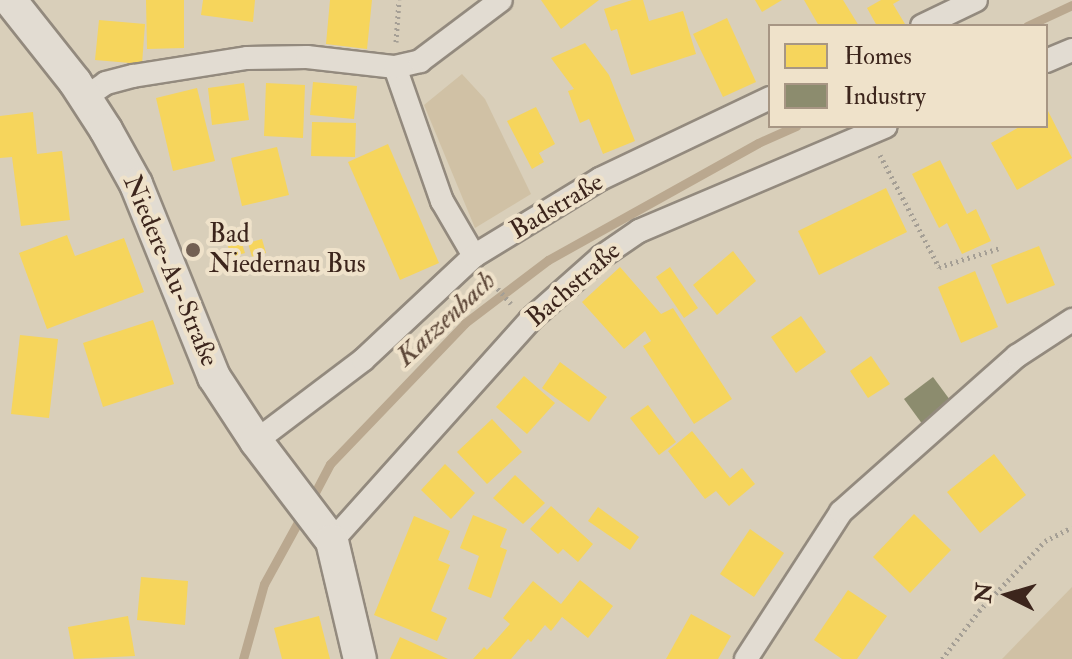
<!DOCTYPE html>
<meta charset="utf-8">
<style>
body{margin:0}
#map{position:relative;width:1072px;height:659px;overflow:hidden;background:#d9cfba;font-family:"IM FELL Double Pica",serif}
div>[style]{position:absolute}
.green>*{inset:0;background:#d0c1a5}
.homes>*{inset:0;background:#f6d55c}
.industry>*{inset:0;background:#8c8c6e}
.stream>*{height:9px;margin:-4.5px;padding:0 4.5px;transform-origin:4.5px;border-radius:4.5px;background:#baa88f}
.path>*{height:5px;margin-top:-2.5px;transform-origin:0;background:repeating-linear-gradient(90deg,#a59f95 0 2px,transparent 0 6px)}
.roads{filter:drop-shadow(2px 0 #938a7e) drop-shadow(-2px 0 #938a7e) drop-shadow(0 2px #938a7e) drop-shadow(0 -2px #938a7e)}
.minor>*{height:22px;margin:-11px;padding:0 11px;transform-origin:11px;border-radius:11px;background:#e2dcd2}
.secondary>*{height:32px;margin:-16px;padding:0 16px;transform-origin:16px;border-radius:16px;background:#e2dcd2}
.dots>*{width:22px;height:22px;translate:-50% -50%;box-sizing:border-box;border:4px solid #efe2ca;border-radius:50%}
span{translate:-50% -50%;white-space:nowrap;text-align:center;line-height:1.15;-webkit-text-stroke:8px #efe2ca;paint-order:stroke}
.street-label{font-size:26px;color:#3c251c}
.poi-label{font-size:26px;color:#3c251c}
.left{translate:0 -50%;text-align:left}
.water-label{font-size:28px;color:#5e4839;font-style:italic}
.legend{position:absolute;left:768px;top:24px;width:280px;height:104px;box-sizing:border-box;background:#efe2ca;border:2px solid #a79684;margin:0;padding:10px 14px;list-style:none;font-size:24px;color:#3c251c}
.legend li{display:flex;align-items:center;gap:16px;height:40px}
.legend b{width:40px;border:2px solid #a79684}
.north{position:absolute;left:968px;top:555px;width:80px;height:80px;-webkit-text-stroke:6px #efe2ca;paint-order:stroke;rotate:275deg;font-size:22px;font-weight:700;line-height:32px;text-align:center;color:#3c251c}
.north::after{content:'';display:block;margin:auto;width:28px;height:36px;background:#3c251c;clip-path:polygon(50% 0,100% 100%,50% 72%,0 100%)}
</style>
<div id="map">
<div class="green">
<div style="clip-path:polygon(462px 74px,485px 99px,531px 194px,475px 228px,424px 105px)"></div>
<div style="clip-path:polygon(1072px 587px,1072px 659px,1002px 659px)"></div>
</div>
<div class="homes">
<div style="clip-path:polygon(146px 0,184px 0,184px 48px,147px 49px)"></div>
<div style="clip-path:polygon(203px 0,255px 0,253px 22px,201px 15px)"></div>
<div style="clip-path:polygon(330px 0,372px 0,367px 49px,326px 44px)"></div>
<div style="clip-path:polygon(541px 0,599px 0,561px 29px)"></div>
<div style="clip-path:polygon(632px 0,643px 0,649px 21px,683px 11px,696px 54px,631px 75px,617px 29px,611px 31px,604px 9px)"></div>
<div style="clip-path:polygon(755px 0,782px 0,762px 12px)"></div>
<div style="clip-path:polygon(804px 0,843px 0,859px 26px,819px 26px)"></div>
<div style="clip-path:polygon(881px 0,900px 0,893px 4px,905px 24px,877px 26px,867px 8px)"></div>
<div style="clip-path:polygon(727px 18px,756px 82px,723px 97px,693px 34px)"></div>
<div style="clip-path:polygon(99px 20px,145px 24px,142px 64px,95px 60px)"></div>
<div style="clip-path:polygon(585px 43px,609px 75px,635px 141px,603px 154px,589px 119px,580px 123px,568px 91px,574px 89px,551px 58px)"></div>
<div style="clip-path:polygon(313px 82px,357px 86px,354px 119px,310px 115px)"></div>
<div style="clip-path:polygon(244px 83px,249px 120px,212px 125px,208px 88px)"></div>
<div style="clip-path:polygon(266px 83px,305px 85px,303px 138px,264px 136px)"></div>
<div style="clip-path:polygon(197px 88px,215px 161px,173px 171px,156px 98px)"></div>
<div style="clip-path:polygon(536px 107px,555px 144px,539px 153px,544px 162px,532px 169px,507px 121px)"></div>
<div style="clip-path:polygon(1048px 111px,1072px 158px,1017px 190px,991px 143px,1021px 126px,1046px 126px)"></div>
<div style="clip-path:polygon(33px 112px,37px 154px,62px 151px,70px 220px,21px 226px,12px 157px,0 158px,0 116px)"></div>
<div style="clip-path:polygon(312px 122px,356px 123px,355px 157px,311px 156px)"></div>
<div style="clip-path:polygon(388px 144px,439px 263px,400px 280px,348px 162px)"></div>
<div style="clip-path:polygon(277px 147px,289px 195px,242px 206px,231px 158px)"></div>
<div style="clip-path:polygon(940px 160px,967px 214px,976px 209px,991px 241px,962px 254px,947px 223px,939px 228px,912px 174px)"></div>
<div style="clip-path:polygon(886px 188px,907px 232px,819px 275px,798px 231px)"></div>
<div style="clip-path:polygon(237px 228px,245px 253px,231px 257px,224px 232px)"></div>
<div style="clip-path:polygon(67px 235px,75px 256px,124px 238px,144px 292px,47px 329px,19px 253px)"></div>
<div style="clip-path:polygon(262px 239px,266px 253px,252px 257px,248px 243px)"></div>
<div style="clip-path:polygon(1039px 246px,1055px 285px,1007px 304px,991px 265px)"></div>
<div style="clip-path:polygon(733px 251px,756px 281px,717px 315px,693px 285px)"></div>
<div style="clip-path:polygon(620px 267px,661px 314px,673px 308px,732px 399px,694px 424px,643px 346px,651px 341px,645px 331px,624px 349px,582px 302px)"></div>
<div style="clip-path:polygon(670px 267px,698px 308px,684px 318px,656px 277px)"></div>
<div style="clip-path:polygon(975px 271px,998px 327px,961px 343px,938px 287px)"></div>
<div style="clip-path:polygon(801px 316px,826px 352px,796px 373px,771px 337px)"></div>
<div style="clip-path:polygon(153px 320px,174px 384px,103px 407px,83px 343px)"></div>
<div style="clip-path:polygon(20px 335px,58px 339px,49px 418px,11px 414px)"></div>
<div style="clip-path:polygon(871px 356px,890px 384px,868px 398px,850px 371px)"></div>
<div style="clip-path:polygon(560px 362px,607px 397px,589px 422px,542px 388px)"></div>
<div style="clip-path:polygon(524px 376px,555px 403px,527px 434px,496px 407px)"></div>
<div style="clip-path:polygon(648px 405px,676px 442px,659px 455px,630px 418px)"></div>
<div style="clip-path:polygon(492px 419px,522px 452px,487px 484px,457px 452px)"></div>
<div style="clip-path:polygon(692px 431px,730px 478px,742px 468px,755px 484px,729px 506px,716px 491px,705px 499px,668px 451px)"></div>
<div style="clip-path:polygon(994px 454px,1026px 495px,980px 533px,947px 492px)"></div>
<div style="clip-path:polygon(445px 464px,475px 493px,451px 519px,421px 490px)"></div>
<div style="clip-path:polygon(515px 475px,545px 503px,523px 524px,493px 498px)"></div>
<div style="clip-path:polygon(551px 506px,593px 544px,578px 562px,563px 549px,558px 554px,530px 529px)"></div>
<div style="clip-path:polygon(598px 507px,639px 537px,630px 550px,588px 521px)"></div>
<div style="clip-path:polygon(914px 514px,951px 550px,910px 593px,873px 557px)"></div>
<div style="clip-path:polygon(473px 515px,507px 529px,500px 547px,507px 550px,491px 598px,468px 589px,479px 556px,460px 548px)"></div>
<div style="clip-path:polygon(414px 516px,450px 531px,438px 560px,450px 565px,431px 611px,447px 618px,437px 641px,374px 615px)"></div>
<div style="clip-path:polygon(750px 529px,784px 553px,754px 597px,720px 574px)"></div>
<div style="clip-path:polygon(141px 577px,188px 581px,185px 625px,137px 620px)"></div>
<div style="clip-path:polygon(580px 580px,613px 606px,588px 638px,562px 617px,551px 631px,545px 625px,531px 642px,528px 639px,511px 659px,473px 659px,484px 647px,487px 650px,510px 624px,503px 618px,533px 581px,561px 604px)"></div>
<div style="clip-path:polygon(848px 590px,887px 616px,857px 659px,842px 659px,814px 640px)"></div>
<div style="clip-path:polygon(691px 614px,731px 636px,718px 659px,666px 659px)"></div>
<div style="clip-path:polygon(128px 616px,135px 656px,74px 659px,68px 627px)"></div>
<div style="clip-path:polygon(319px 616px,330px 659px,282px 659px,274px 628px)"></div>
<div style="clip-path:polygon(400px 637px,448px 659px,390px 659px)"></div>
</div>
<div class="industry">
<div style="clip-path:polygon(933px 377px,953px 404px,923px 425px,904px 399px)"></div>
</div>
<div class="stream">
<div style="left:1027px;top:26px;width:50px;rotate:-25deg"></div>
<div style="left:310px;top:502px;width:43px;rotate:-62.2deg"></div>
<div style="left:330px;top:464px;width:195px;rotate:-46.2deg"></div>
<div style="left:465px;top:323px;width:104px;rotate:-37.2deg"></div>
<div style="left:548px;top:260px;width:240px;rotate:-29.1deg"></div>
<div style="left:758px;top:143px;width:42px;rotate:-24.1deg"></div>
<div style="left:243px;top:659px;width:78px;rotate:-74.4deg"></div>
<div style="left:264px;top:584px;width:79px;rotate:-61.2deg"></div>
</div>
<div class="path">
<div style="left:396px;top:42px;width:42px;rotate:-85.9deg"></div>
<div style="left:880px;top:155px;width:127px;rotate:62.2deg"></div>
<div style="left:939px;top:267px;width:64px;rotate:-17.3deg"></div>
<div style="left:486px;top:275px;width:38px;rotate:49deg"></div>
<div style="left:942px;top:659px;width:61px;rotate:-52.4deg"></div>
<div style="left:979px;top:611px;width:96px;rotate:-46.7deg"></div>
<div style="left:1045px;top:541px;width:30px;rotate:-27deg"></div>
</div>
<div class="roads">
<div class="minor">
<div style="left:922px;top:26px;width:60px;rotate:-25.7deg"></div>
<div style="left:1046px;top:61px;width:28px;rotate:-23deg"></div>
<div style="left:395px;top:67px;width:142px;rotate:70.7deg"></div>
<div style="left:442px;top:201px;width:64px;rotate:59.8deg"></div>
<div style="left:86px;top:97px;width:24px;rotate:-35deg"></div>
<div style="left:106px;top:83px;width:28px;rotate:-15deg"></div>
<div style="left:133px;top:76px;width:115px;rotate:-9deg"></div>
<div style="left:247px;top:58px;width:60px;rotate:-1deg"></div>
<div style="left:307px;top:57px;width:89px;rotate:6.5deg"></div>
<div style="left:395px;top:67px;width:26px;rotate:-13deg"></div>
<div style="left:420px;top:61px;width:101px;rotate:-37deg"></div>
<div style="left:256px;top:441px;width:134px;rotate:-37.1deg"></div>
<div style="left:363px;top:360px;width:152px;rotate:-43.1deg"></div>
<div style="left:474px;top:256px;width:148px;rotate:-31.4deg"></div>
<div style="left:600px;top:179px;width:188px;rotate:-25.5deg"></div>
<div style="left:332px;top:541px;width:297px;rotate:-48.1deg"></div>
<div style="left:530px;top:320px;width:95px;rotate:-41.6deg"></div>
<div style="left:601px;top:257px;width:46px;rotate:-34.4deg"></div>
<div style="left:639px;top:231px;width:268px;rotate:-23deg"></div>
<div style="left:746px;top:659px;width:175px;rotate:-57.1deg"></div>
<div style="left:841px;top:512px;width:235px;rotate:-41.6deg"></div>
<div style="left:1017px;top:356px;width:66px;rotate:-33.2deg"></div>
</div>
<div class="secondary">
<div style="left:10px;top:0;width:105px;rotate:51.6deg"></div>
<div style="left:75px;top:82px;width:57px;rotate:57.1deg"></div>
<div style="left:106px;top:130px;width:62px;rotate:60.9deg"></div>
<div style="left:136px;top:184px;width:208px;rotate:68deg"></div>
<div style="left:214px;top:377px;width:77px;rotate:56.7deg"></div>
<div style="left:256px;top:441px;width:126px;rotate:52.8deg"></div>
<div style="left:332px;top:541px;width:121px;rotate:76.7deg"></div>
</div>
</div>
<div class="dots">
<div style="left:193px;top:250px;background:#736053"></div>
</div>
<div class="street-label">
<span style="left:557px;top:207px;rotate:-31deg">Badstraße</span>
<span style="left:170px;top:271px;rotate:67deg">Niedere-Au-Straße</span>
<span style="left:574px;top:285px;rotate:-41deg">Bachstraße</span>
</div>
<div class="poi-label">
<span class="left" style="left:209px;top:250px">Bad<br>Niedernau Bus</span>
</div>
<div class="water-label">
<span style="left:446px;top:319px;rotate:-43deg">Katzenbach</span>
</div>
<ul class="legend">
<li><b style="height:22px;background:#f6d55c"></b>Homes</li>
<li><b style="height:22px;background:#8c8c6e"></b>Industry</li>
</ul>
<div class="north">N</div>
</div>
